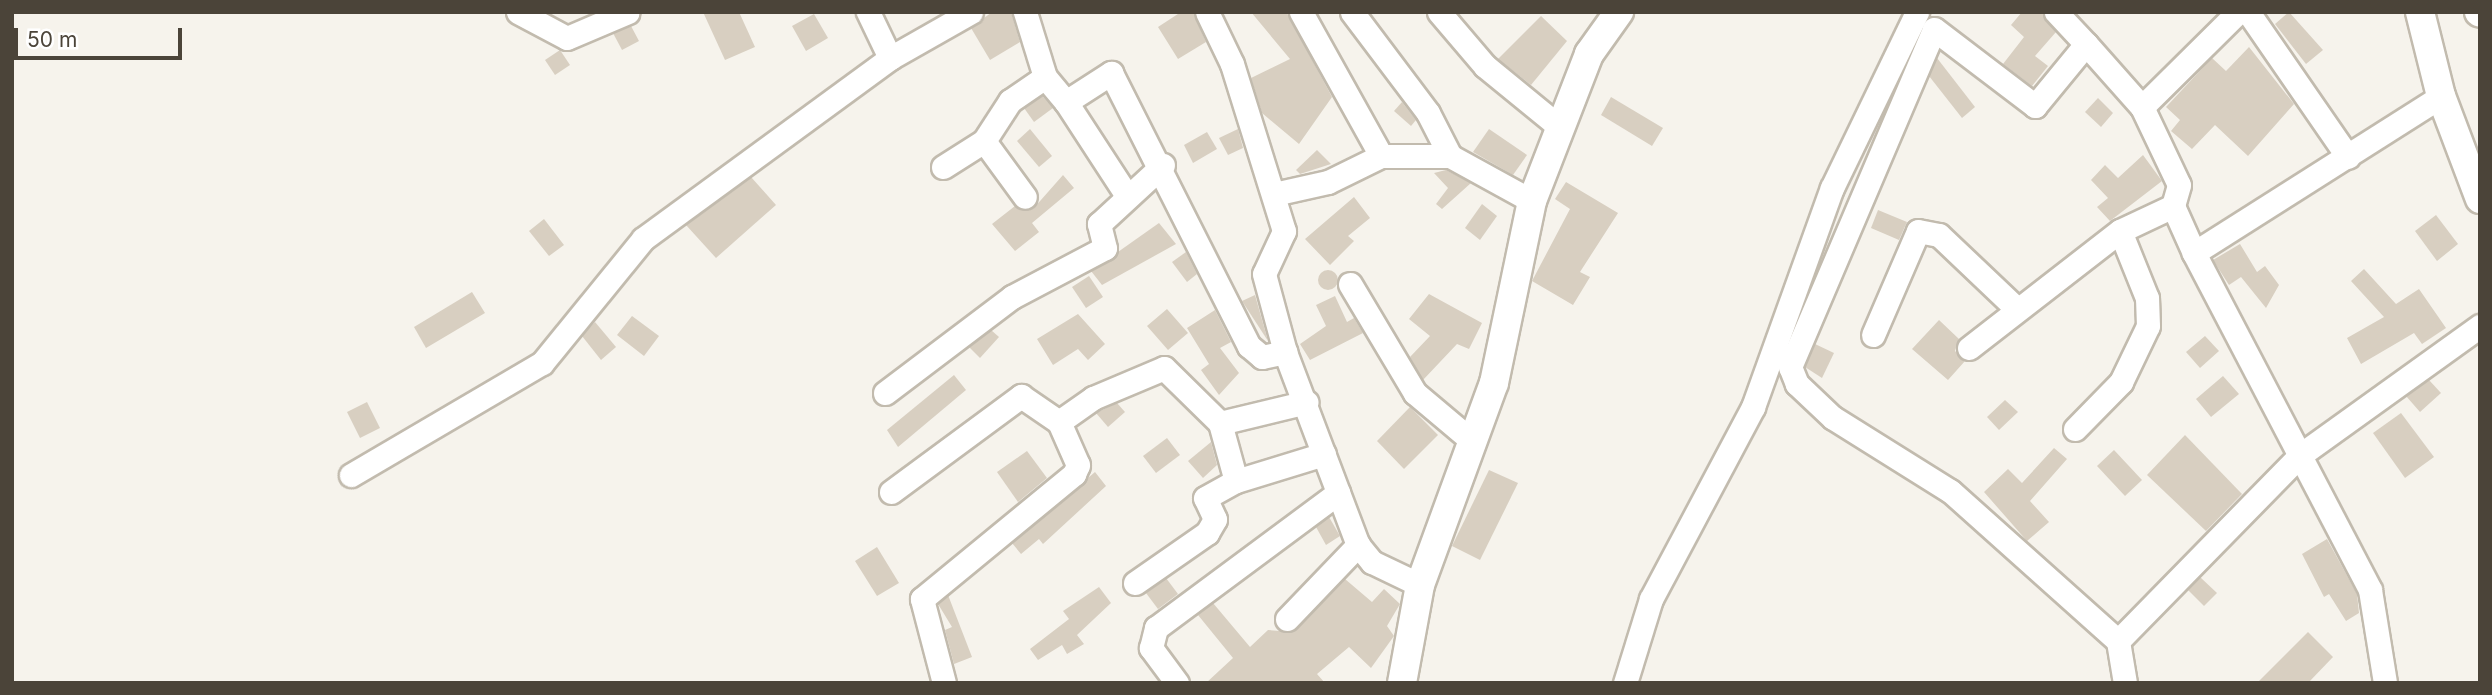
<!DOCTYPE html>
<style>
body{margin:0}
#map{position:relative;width:2492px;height:695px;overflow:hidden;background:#f6f3ec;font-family:Inter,sans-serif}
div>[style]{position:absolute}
.building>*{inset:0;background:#d8cfc1}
.round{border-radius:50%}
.roads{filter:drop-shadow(2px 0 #c2bbae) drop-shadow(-2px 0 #c2bbae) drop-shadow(0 2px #c2bbae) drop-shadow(0 -2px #c2bbae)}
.minor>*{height:23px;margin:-11.5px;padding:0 11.5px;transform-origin:11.5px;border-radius:11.5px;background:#fff}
.tertiary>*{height:28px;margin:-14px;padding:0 14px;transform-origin:14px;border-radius:14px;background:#fff}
span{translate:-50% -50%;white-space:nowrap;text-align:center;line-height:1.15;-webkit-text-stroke:5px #fff;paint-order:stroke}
.frame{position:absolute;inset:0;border:14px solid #4b4439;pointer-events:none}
.scale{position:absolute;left:14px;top:28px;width:168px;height:32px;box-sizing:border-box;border:4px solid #4b4439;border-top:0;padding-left:9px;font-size:21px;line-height:24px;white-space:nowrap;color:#4b4439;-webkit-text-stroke:5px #fff;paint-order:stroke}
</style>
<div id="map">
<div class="building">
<div style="clip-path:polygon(703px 12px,739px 12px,755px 47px,725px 60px)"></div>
<div style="clip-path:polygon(992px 12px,1011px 12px,1020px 42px,990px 60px,971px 28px)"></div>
<div style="clip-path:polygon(1181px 12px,1193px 12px,1206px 42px,1178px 59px,1158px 27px)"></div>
<div style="clip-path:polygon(1251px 12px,1287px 13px,1332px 97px,1299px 144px,1262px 113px,1251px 78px,1290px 59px)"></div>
<div style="clip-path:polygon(2022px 12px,2042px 12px,2056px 32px,2035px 56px,2048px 66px,2032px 86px,2003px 64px,2024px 37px,2011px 25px)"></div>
<div style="clip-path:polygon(2289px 12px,2323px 50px,2306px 64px,2275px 24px)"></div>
<div style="clip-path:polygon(814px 14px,828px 38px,806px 51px,792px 26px)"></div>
<div style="clip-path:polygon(1541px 16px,1567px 41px,1531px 85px,1498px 59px)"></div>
<div style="clip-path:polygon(631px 26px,639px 41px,622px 50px,613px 33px)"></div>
<div style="clip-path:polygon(2249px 47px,2294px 104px,2248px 156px,2215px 125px,2192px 149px,2171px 131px,2180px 120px,2166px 107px,2212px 58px,2226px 71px)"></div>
<div style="clip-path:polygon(560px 50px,570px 65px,555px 75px,545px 60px)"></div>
<div style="clip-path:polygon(1937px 58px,1975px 107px,1962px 118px,1929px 76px)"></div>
<div style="clip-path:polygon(1042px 96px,1053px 108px,1034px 122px,1024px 108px)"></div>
<div style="clip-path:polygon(1611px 97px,1663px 128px,1652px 146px,1601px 115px)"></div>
<div style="clip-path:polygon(2098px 98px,2113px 113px,2101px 127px,2085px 112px)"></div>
<div style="clip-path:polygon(1402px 102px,1416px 120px,1411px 126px,1394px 111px)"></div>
<div style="clip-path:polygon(1030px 129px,1052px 156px,1039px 167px,1017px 141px)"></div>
<div style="clip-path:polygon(1238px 129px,1243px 148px,1228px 155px,1219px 138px)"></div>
<div style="clip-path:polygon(1489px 129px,1527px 155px,1513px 175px,1473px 152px)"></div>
<div style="clip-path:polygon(1207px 132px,1217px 149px,1193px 163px,1184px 145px)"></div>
<div style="clip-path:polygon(1317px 150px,1331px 164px,1300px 174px,1296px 170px)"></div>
<div style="clip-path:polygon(2143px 155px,2162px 181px,2110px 221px,2097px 207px,2108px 198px,2091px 180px,2105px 165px,2118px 178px)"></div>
<div style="clip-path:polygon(1446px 170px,1471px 183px,1442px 209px,1436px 204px,1448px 188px,1434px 173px)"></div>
<div style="clip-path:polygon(1063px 175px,1074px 188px,1032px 223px,1039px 232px,1015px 251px,992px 224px,1015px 206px,1033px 209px)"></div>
<div style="clip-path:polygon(751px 177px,776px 205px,716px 258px,686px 225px)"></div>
<div style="clip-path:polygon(1566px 182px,1618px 213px,1580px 272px,1590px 277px,1573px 305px,1532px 281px,1570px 209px,1555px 199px)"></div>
<div style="clip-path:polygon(1354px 197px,1370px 218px,1348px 236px,1354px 241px,1330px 265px,1305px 239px)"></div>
<div style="clip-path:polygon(1482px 204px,1497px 216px,1480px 240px,1465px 228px)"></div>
<div style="clip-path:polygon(1878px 210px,1907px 222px,1899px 240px,1871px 228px)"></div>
<div style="clip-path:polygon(2436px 215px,2458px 244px,2437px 261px,2415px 231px)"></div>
<div style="clip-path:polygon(544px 219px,564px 245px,549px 256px,529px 231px)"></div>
<div style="clip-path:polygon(1159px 223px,1176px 244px,1102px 285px,1091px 271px)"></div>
<div style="clip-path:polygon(2240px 244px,2257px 272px,2265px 266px,2279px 285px,2266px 308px,2241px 277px,2229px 285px,2213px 260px)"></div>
<div style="clip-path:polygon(1186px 252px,1197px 274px,1187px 282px,1172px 262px)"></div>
<div style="clip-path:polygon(2364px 269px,2396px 304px,2419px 289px,2446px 328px,2422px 344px,2414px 333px,2361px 364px,2347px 338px,2384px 317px,2351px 281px)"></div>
<div class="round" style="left:1318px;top:270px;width:20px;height:20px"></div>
<div style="clip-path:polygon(1089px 276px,1103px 297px,1086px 308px,1072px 287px)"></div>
<div style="clip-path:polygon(472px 292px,485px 313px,426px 348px,414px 327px)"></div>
<div style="clip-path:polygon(1429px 294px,1482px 323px,1469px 349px,1457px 344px,1423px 380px,1410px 357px,1430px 336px,1409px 319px)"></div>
<div style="clip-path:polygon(1255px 295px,1268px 341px,1242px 301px)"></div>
<div style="clip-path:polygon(1335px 296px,1347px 322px,1354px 318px,1363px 333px,1310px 360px,1300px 344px,1326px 326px,1316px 305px)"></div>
<div style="clip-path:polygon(1167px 309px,1188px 333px,1168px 350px,1147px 326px)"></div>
<div style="clip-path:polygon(1215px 310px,1231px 342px,1220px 348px,1239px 373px,1219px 395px,1201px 370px,1209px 364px,1187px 328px)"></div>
<div style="clip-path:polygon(1078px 314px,1105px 344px,1088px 360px,1078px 349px,1053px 365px,1037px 339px)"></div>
<div style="clip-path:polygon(632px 316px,659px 336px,644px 356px,617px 335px)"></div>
<div style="clip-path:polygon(1939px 320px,1959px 339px,1955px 351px,1965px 361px,1948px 380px,1912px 349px)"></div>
<div style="clip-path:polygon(595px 322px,616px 347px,601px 360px,582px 336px)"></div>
<div style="clip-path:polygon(991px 330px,999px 337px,980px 358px,969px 347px)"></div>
<div style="clip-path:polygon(2205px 336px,2219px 351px,2200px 368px,2186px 352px)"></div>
<div style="clip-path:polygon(1815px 344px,1834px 353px,1822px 378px,1805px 367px)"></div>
<div style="clip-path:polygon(954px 375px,966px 390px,898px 447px,887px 430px)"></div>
<div style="clip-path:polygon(2223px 376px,2239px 394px,2211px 417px,2196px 399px)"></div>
<div style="clip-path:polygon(2429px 380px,2441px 393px,2420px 412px,2406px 396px)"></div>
<div style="clip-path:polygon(2005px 400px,2018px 412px,1999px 430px,1987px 417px)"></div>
<div style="clip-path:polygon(367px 402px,380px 428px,360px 438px,347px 412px)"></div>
<div style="clip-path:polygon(1117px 403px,1125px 412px,1108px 427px,1096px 413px)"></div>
<div style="clip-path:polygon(1410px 407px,1438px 435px,1404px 469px,1377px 441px)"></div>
<div style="clip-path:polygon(2401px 413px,2434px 457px,2405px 478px,2373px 433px)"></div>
<div style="clip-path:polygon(2185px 435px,2242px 494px,2206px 531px,2147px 475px)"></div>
<div style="clip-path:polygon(1167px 438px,1180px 455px,1156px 473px,1143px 456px)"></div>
<div style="clip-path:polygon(1211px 442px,1217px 465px,1203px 478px,1188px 461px)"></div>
<div style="clip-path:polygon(2054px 448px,2067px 459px,2030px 501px,2049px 522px,2027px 541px,1984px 492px,2008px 469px,2022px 483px)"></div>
<div style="clip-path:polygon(2114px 450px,2142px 480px,2125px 496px,2097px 466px)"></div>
<div style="clip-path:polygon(1027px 451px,1047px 478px,1018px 502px,997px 472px)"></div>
<div style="clip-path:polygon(1489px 470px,1518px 483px,1480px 560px,1452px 546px)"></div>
<div style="clip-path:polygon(1095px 472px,1106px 486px,1043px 544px,1039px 539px,1021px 554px,1012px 543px)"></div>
<div style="clip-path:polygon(1329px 517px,1340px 536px,1326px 545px,1316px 527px)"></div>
<div style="clip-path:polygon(2327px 539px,2357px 594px,2359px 613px,2346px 621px,2329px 594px,2324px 597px,2302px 554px)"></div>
<div style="clip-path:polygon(877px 547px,899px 583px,877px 596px,855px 561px)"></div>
<div style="clip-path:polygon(2200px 577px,2217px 593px,2204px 606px,2188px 590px)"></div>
<div style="clip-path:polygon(1166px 578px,1178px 594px,1158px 609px,1146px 593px)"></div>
<div style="clip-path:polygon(1345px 579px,1372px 602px,1384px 589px,1400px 604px,1387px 626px,1394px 636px,1371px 668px,1349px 647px,1317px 674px,1325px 683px,1206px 683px,1233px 658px,1198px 615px,1213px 603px,1250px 647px,1268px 630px,1293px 632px)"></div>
<div style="clip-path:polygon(1099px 587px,1111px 603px,1077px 635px,1084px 644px,1067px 654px,1062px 645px,1038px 660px,1030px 649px,1069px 619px,1063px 611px)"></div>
<div style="clip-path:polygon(948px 595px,972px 657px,954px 664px,945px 630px,952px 627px,938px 604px)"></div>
<div style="clip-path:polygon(2308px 632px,2333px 657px,2308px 683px,2257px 683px)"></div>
</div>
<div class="roads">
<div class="minor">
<div style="left:518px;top:12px;width:55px;rotate:28deg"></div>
<div style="left:567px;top:38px;width:66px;rotate:-23.1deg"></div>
<div style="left:868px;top:12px;width:51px;rotate:64.4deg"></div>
<div style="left:1025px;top:12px;width:68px;rotate:72.9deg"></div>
<div style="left:1207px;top:12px;width:58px;rotate:64.3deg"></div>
<div style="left:1232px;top:64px;width:175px;rotate:72.7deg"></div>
<div style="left:1284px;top:231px;width:47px;rotate:114.9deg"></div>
<div style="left:1264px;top:274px;width:81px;rotate:74.9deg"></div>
<div style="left:1285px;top:352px;width:206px;rotate:69.3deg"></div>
<div style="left:1358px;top:545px;width:22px;rotate:51deg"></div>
<div style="left:1372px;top:562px;width:53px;rotate:25.6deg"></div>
<div style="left:1301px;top:12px;width:165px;rotate:60.9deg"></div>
<div style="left:1352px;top:12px;width:126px;rotate:53deg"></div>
<div style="left:1428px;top:113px;width:48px;rotate:62.9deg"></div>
<div style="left:1450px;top:156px;width:94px;rotate:28.8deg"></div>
<div style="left:1439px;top:12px;width:71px;rotate:49.6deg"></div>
<div style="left:1485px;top:66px;width:93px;rotate:39.3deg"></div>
<div style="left:2056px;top:12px;width:44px;rotate:46.8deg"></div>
<div style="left:2238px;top:12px;width:135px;rotate:135.3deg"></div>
<div style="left:2142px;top:107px;width:86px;rotate:64.6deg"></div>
<div style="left:2179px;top:185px;width:22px;rotate:106deg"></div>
<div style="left:2173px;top:206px;width:51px;rotate:65.9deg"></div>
<div style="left:2194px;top:253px;width:380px;rotate:62.4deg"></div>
<div style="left:2370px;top:590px;width:94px;rotate:80.8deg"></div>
<div style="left:2248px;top:12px;width:176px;rotate:55.4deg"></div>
<div style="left:1066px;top:102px;width:113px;rotate:56.9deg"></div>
<div style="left:984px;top:141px;width:69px;rotate:53.8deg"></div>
<div style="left:943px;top:167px;width:49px;rotate:-32.4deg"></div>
<div style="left:984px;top:141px;width:48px;rotate:-57deg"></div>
<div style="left:1010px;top:101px;width:42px;rotate:-34.4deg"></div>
<div style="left:1045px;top:77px;width:33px;rotate:50deg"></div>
<div style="left:1066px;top:102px;width:54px;rotate:-32.8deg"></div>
<div style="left:1111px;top:73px;width:306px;rotate:63.2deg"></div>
<div style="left:1249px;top:346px;width:17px;rotate:40deg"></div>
<div style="left:1262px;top:357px;width:24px;rotate:-12deg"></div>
<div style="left:1274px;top:194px;width:55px;rotate:-12.5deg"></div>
<div style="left:1328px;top:182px;width:59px;rotate:-26.1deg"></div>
<div style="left:1381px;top:156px;width:69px"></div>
<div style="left:2194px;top:253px;width:293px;rotate:-32.4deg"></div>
<div style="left:1350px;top:284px;width:127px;rotate:59.2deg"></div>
<div style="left:1415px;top:393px;width:75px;rotate:40.1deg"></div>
<div style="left:1873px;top:335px;width:113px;rotate:-66.6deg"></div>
<div style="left:1918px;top:231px;width:21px;rotate:11deg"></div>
<div style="left:1939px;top:235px;width:108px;rotate:43.5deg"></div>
<div style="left:1969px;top:348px;width:191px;rotate:-37.8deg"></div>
<div style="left:885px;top:393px;width:159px;rotate:-37.1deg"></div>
<div style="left:1012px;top:297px;width:105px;rotate:-27.8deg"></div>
<div style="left:1105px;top:248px;width:25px;rotate:-104deg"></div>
<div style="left:1099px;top:224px;width:87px;rotate:-42.7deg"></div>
<div style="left:1220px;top:423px;width:60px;rotate:74.6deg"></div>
<div style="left:1236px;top:481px;width:92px;rotate:-17.1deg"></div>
<div style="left:2075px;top:429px;width:66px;rotate:-45.6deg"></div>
<div style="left:2121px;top:382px;width:62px;rotate:-64.3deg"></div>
<div style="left:2148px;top:326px;width:28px;rotate:-92deg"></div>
<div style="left:2147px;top:298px;width:72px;rotate:-111.9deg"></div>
<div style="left:2120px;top:231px;width:59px;rotate:-25.3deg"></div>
<div style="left:351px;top:475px;width:221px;rotate:-30.4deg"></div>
<div style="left:542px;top:363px;width:160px;rotate:-50.8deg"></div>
<div style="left:643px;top:239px;width:306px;rotate:-36.2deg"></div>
<div style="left:890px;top:58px;width:93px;rotate:-29.6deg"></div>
<div style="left:891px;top:492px;width:162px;rotate:-36.4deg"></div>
<div style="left:1021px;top:396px;width:46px;rotate:34.4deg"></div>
<div style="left:1059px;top:422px;width:42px;rotate:-35.2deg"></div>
<div style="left:1093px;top:398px;width:77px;rotate:-22.9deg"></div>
<div style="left:1164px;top:368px;width:78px;rotate:44.5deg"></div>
<div style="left:1220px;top:423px;width:89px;rotate:-13.6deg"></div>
<div style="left:1135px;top:583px;width:88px;rotate:-34.8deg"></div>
<div style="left:1207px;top:533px;width:16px;rotate:-60deg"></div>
<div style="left:1215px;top:519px;width:23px;rotate:-115deg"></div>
<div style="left:1205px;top:498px;width:35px;rotate:-29deg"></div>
<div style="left:1287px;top:619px;width:103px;rotate:-46.2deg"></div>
<div style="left:2118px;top:641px;width:259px;rotate:-45.6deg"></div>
<div style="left:2299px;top:456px;width:223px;rotate:-35.7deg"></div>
<div style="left:944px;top:683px;width:87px;rotate:-104.7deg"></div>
<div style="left:922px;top:599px;width:197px;rotate:-39.4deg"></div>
<div style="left:1074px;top:474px;width:10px;rotate:-66deg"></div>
<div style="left:1078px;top:465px;width:47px;rotate:-113.8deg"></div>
<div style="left:1177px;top:683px;width:44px;rotate:-126.6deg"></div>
<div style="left:1151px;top:648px;width:21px;rotate:-76deg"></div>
<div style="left:1156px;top:628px;width:227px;rotate:-36.6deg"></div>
<div style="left:1625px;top:683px;width:88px;rotate:-72.8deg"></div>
<div style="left:1651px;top:599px;width:217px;rotate:-62deg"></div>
<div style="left:1753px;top:407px;width:233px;rotate:-70.2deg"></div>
<div style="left:1832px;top:188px;width:195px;rotate:-64.2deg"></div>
<div style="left:2125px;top:683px;width:43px;rotate:-99.5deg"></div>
<div style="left:2118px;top:641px;width:225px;rotate:-138.2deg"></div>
<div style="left:1950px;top:491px;width:138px;rotate:-148deg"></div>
<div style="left:1833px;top:418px;width:50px;rotate:-136.6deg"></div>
<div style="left:1797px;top:384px;width:18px;rotate:-112deg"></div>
<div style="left:1790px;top:367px;width:367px;rotate:-66.9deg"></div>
<div style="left:1934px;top:29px;width:127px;rotate:37.3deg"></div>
<div style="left:2035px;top:106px;width:80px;rotate:-50.6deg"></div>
<div style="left:2086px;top:44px;width:84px;rotate:48.4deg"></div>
</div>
<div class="tertiary">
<div style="left:2420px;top:12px;width:87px;rotate:76deg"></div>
<div style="left:2441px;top:96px;width:110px;rotate:69.3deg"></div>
<div style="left:2479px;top:12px;width:1px;rotate:45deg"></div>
<div style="left:1402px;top:683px;width:100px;rotate:-79.6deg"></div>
<div style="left:1420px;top:585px;width:215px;rotate:-69.9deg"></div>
<div style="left:1494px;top:383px;width:186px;rotate:-78.2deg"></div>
<div style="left:1532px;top:201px;width:158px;rotate:-68.8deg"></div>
<div style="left:1589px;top:54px;width:52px;rotate:-54.5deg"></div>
</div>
</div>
<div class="frame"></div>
<div class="scale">50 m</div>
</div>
